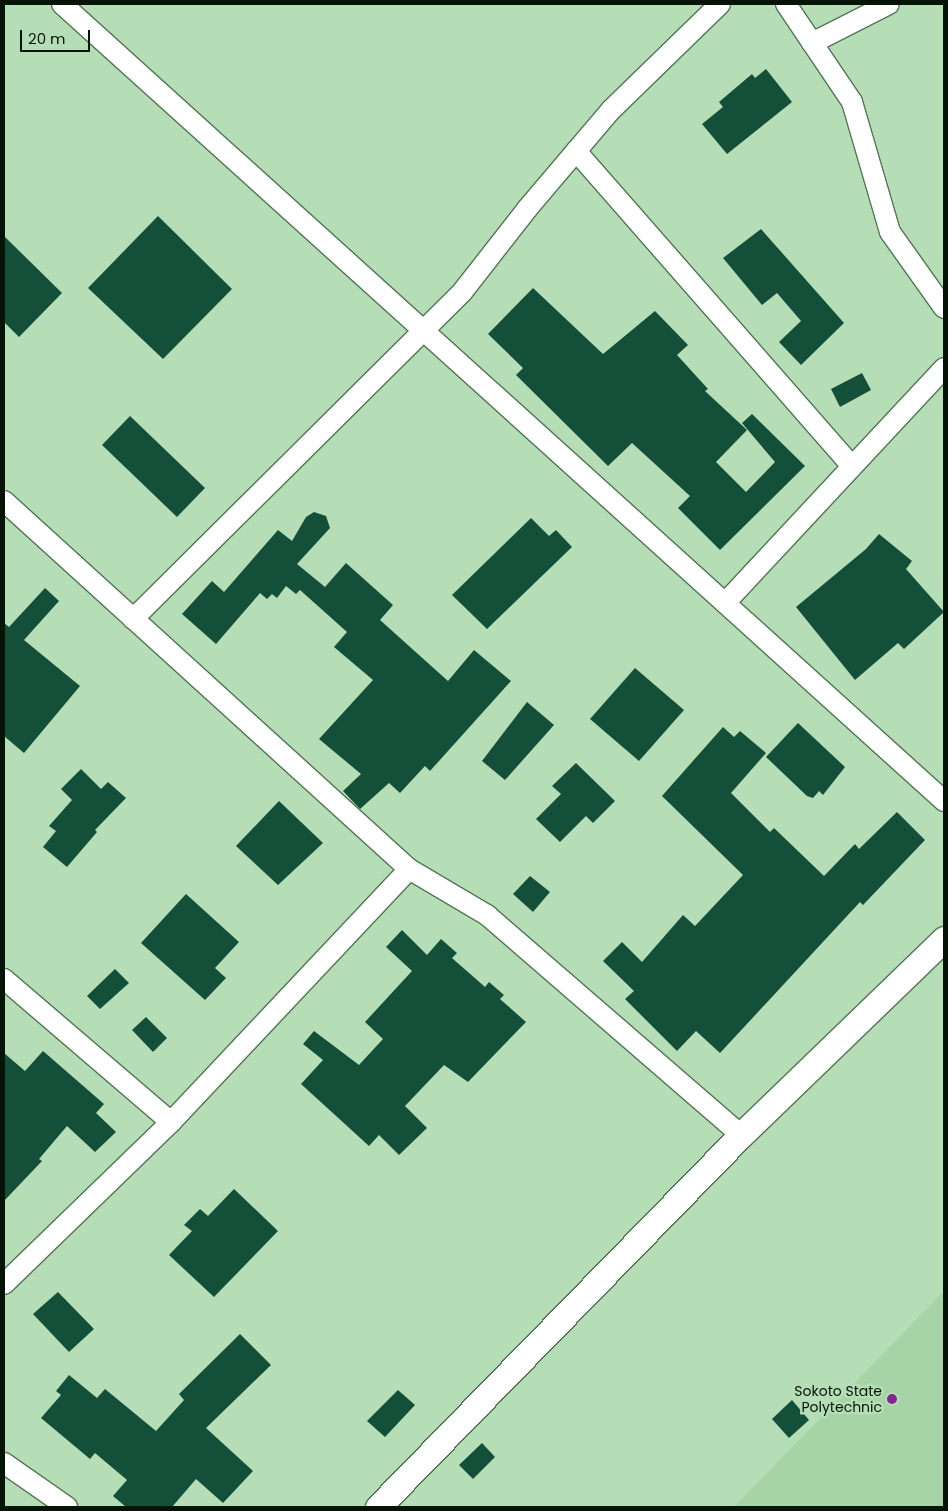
<!DOCTYPE html>
<style>
body{margin:0}
#map{position:relative;width:948px;height:1511px;overflow:hidden;background:#b5deb6;font-family:Poppins,sans-serif}
div>[style]{position:absolute}
.built>*{inset:0;background:#a6d4a7}
.building>*{inset:0;background:#144f3a}
.roads{filter:drop-shadow(1px 0 #537854) drop-shadow(-1px 0 #537854) drop-shadow(0 1px #537854) drop-shadow(0 -1px #537854)}
.minor>*{height:20px;margin:-10px;padding:0 10px;transform-origin:10px;border-radius:10px;background:#fff}
.tertiary>*{height:25px;margin:-12.5px;padding:0 12.5px;transform-origin:12.5px;border-radius:12.5px;background:#fff}
.dots>*{width:14px;height:14px;translate:-50% -50%;box-sizing:border-box;border:2px solid #b5deb6;border-radius:50%}
span{translate:-50% -50%;white-space:nowrap;text-align:center;line-height:1.15;-webkit-text-stroke:5px #b5deb6;paint-order:stroke}
.poi-label{font-size:14px;color:#061407}
.right{translate:-100% -50%;text-align:right}
.frame{position:absolute;inset:0;border:5px solid #061407;pointer-events:none}
.scale{position:absolute;left:20px;top:30px;width:70px;height:22px;box-sizing:border-box;border:2px solid #061407;border-top:0;padding-left:6px;font-size:15px;line-height:18px;white-space:nowrap;color:#061407;-webkit-text-stroke:4px #b5deb6;paint-order:stroke}
</style>
<div id="map">
<div class="built">
<div style="clip-path:polygon(944px 1291px,944px 1507px,734px 1507px)"></div>
</div>
<div class="building">
<div style="clip-path:polygon(766px 69px,792px 102px,727px 154px,702px 124px,723px 107px,719px 102px,752px 74px,755px 78px)"></div>
<div style="clip-path:polygon(158px 216px,232px 289px,163px 359px,88px 288px)"></div>
<div style="clip-path:polygon(761px 229px,844px 323px,801px 365px,779px 342px,801px 321px,777px 293px,762px 305px,723px 258px)"></div>
<div style="clip-path:polygon(4px 236px,62px 293px,19px 337px,4px 322px)"></div>
<div style="clip-path:polygon(533px 288px,603px 354px,655px 311px,688px 345px,677px 355px,708px 389px,705px 391px,747px 430px,716px 462px,746px 492px,775px 462px,742px 423px,752px 414px,805px 466px,720px 550px,678px 508px,690px 496px,632px 443px,608px 466px,516px 375px,523px 368px,488px 334px)"></div>
<div style="clip-path:polygon(862px 373px,871px 390px,840px 407px,831px 389px)"></div>
<div style="clip-path:polygon(130px 416px,205px 488px,177px 517px,102px 445px)"></div>
<div style="clip-path:polygon(314px 512px,326px 516px,330px 528px,297px 564px,325px 587px,346px 563px,393px 605px,380px 620px,448px 681px,474px 650px,511px 681px,430px 771px,425px 766px,400px 793px,389px 783px,360px 809px,343px 791px,361px 774px,319px 739px,373px 680px,334px 647px,347px 632px,300px 590px,296px 594px,286px 586px,277px 598px,272px 594px,267px 599px,260px 593px,216px 644px,182px 614px,212px 581px,224px 592px,278px 530px,292px 541px,306px 517px)"></div>
<div style="clip-path:polygon(531px 518px,549px 536px,556px 530px,572px 547px,487px 629px,452px 595px)"></div>
<div style="clip-path:polygon(879px 534px,912px 561px,906px 569px,944px 612px,904px 649px,898px 643px,855px 680px,796px 607px,866px 549px)"></div>
<div style="clip-path:polygon(45px 588px,59px 601px,24px 640px,80px 686px,24px 753px,4px 736px,4px 623px,9px 627px)"></div>
<div style="clip-path:polygon(635px 668px,684px 710px,639px 761px,590px 719px)"></div>
<div style="clip-path:polygon(527px 702px,554px 725px,505px 780px,482px 761px)"></div>
<div style="clip-path:polygon(798px 723px,845px 767px,823px 795px,819px 791px,813px 798px,807px 796px,766px 757px)"></div>
<div style="clip-path:polygon(723px 727px,734px 737px,740px 731px,766px 753px,731px 793px,770px 832px,774px 828px,824px 876px,855px 844px,859px 849px,897px 812px,925px 840px,863px 905px,860px 902px,720px 1053px,696px 1031px,677px 1051px,625px 999px,634px 991px,603px 961px,622px 942px,642px 962px,683px 915px,695px 926px,743px 875px,662px 796px)"></div>
<div style="clip-path:polygon(576px 763px,615px 801px,593px 823px,586px 816px,560px 842px,536px 819px,561px 794px,552px 786px)"></div>
<div style="clip-path:polygon(81px 769px,101px 789px,108px 782px,126px 798px,95px 830px,97px 832px,67px 867px,43px 847px,56px 831px,49px 826px,72px 800px,61px 789px)"></div>
<div style="clip-path:polygon(279px 801px,323px 843px,278px 885px,236px 846px)"></div>
<div style="clip-path:polygon(530px 876px,550px 892px,533px 912px,513px 894px)"></div>
<div style="clip-path:polygon(186px 894px,239px 942px,215px 968px,226px 978px,205px 1000px,141px 943px)"></div>
<div style="clip-path:polygon(402px 930px,427px 955px,441px 939px,457px 953px,452px 958px,485px 987px,489px 982px,504px 995px,500px 999px,526px 1022px,468px 1082px,444px 1065px,405px 1106px,427px 1128px,399px 1155px,379px 1135px,369px 1146px,301px 1084px,323px 1060px,303px 1044px,314px 1031px,359px 1065px,383px 1039px,365px 1022px,412px 971px,386px 947px)"></div>
<div style="clip-path:polygon(115px 969px,129px 983px,100px 1009px,87px 996px)"></div>
<div style="clip-path:polygon(146px 1017px,167px 1038px,153px 1052px,132px 1030px)"></div>
<div style="clip-path:polygon(43px 1051px,104px 1104px,96px 1113px,116px 1132px,95px 1152px,67px 1126px,39px 1159px,42px 1161px,4px 1201px,4px 1053px,25px 1071px)"></div>
<div style="clip-path:polygon(234px 1189px,278px 1231px,214px 1297px,169px 1255px,192px 1231px,184px 1225px,200px 1209px,208px 1216px)"></div>
<div style="clip-path:polygon(58px 1292px,94px 1329px,69px 1352px,33px 1314px)"></div>
<div style="clip-path:polygon(240px 1334px,271px 1365px,206px 1428px,253px 1471px,223px 1503px,196px 1479px,172px 1507px,126px 1507px,113px 1496px,127px 1480px,95px 1453px,90px 1459px,41px 1418px,61px 1395px,56px 1391px,69px 1375px,97px 1398px,105px 1389px,156px 1431px,184px 1400px,179px 1394px)"></div>
<div style="clip-path:polygon(398px 1390px,415px 1405px,385px 1437px,367px 1421px)"></div>
<div style="clip-path:polygon(792px 1400px,809px 1420px,789px 1438px,772px 1419px)"></div>
<div style="clip-path:polygon(482px 1443px,495px 1457px,473px 1479px,459px 1465px)"></div>
</div>
<div class="roads">
<div class="minor">
<div style="left:62px;top:4px;width:1189px;rotate:42.1deg"></div>
<div style="left:786px;top:4px;width:118px;rotate:56deg"></div>
<div style="left:852px;top:102px;width:135px;rotate:73.7deg"></div>
<div style="left:890px;top:232px;width:93px;rotate:54.6deg"></div>
<div style="left:812px;top:43px;width:86px;rotate:-26.9deg"></div>
<div style="left:576px;top:151px;width:419px;rotate:48.8deg"></div>
<div style="left:4px;top:501px;width:547px;rotate:42.26deg"></div>
<div style="left:409px;top:869px;width:91px;rotate:30.5deg"></div>
<div style="left:487px;top:915px;width:336px;rotate:40.9deg"></div>
<div style="left:725px;top:603px;width:321px;rotate:-47deg"></div>
<div style="left:133px;top:619px;width:465px;rotate:-44.8deg"></div>
<div style="left:463px;top:291px;width:104px;rotate:-52deg"></div>
<div style="left:527px;top:209px;width:130px;rotate:-49.7deg"></div>
<div style="left:611px;top:110px;width:152px;rotate:-44.2deg"></div>
<div style="left:4px;top:979px;width:220px;rotate:40.6deg"></div>
<div style="left:4px;top:1284px;width:233px;rotate:-44.1deg"></div>
<div style="left:171px;top:1122px;width:347px;rotate:-46.7deg"></div>
<div style="left:4px;top:1463px;width:77px;rotate:34.9deg"></div>
</div>
<div class="tertiary">
<div style="left:378px;top:1507px;width:520px;rotate:-45.7deg"></div>
<div style="left:741px;top:1135px;width:282px;rotate:-44deg"></div>
</div>
</div>
<div class="dots">
<div style="left:892px;top:1399px;background:#87258e"></div>
</div>
<div class="poi-label">
<span class="right" style="left:882px;top:1399px">Sokoto State<br>Polytechnic</span>
</div>
<div class="frame"></div>
<div class="scale">20 m</div>
</div>
